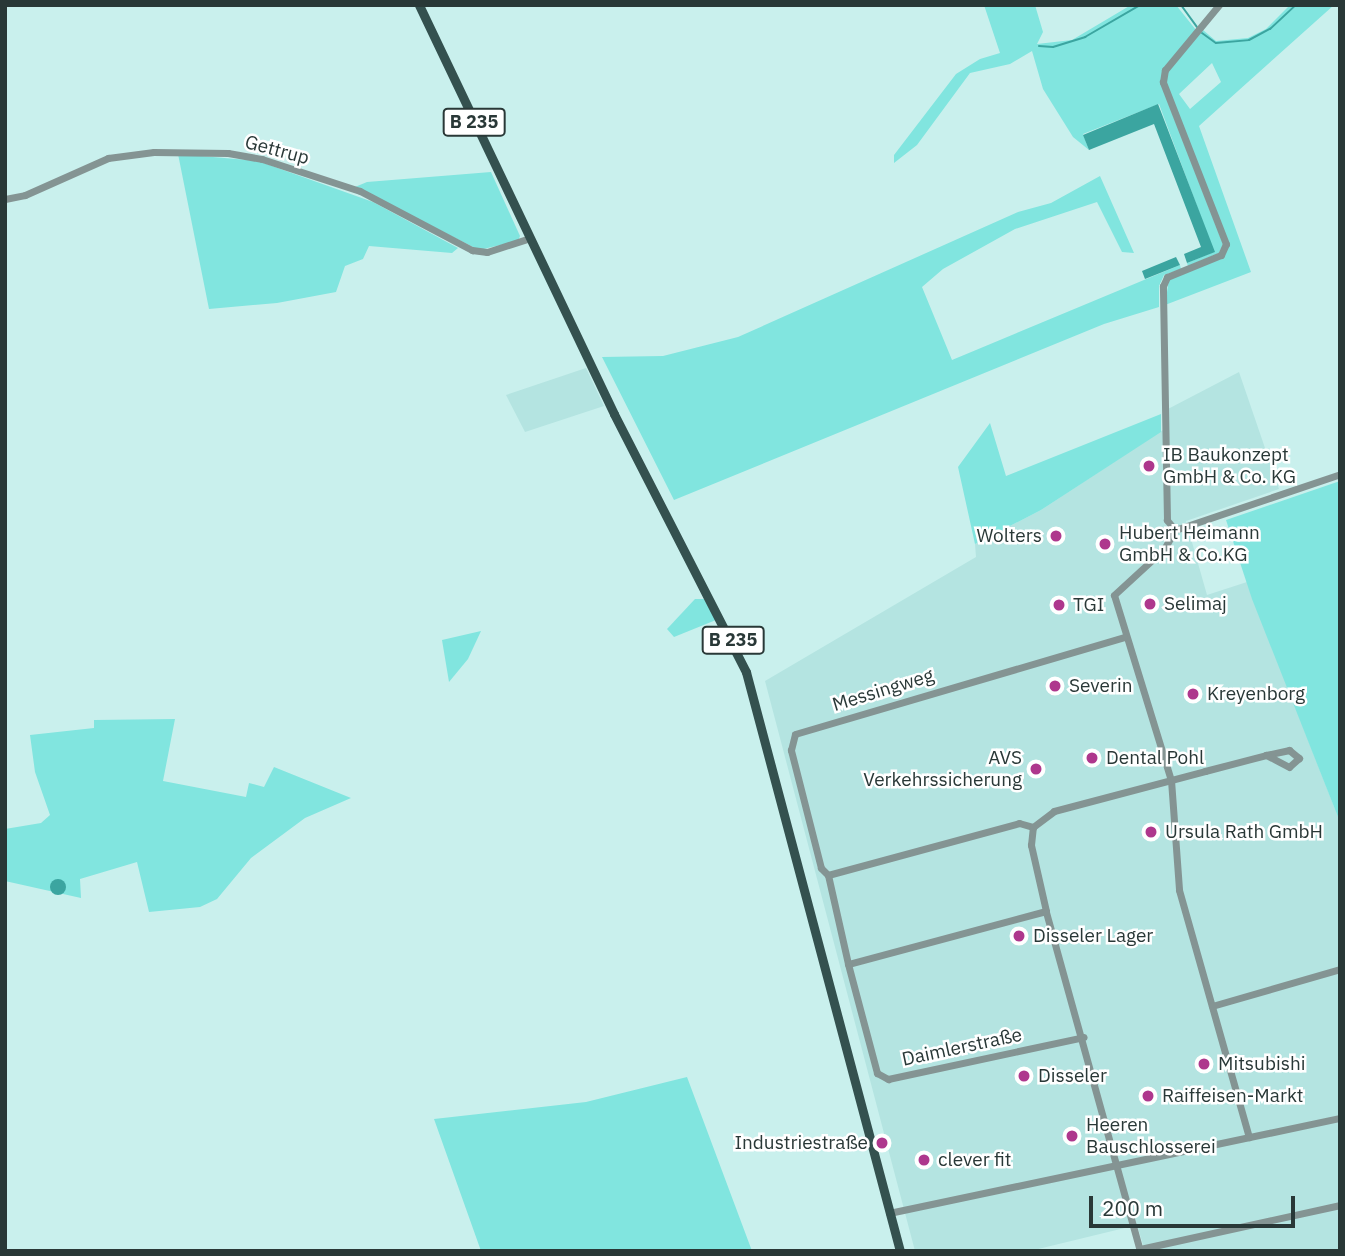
<!DOCTYPE html>
<meta charset="utf-8">
<style>
body{margin:0}
#map{position:relative;width:1345px;height:1256px;overflow:hidden;background:#c9f0ed;font-family:"IBM Plex Sans",sans-serif}
div>[style]{position:absolute}
.built>*{inset:0;background:#b4e4e1}
.green>*{inset:0;background:#81e5df}
.water>*{inset:0;background:#3ba5a0}
.round{border-radius:50%}
.stream>*{height:2px;margin:-1px;padding:0 1px;transform-origin:1px;border-radius:1px;background:#3ba5a0}
.minor>*{height:7px;margin:-3.5px;padding:0 3.5px;transform-origin:3.5px;border-radius:3.5px;background:#849493}
.major>*{height:9px;margin:-4.5px;padding:0 4.5px;transform-origin:4.5px;border-radius:4.5px;background:#34514f}
.dots>*{width:19px;height:19px;translate:-50% -50%;box-sizing:border-box;border:4px solid #fff;border-radius:50%}
span{translate:-50% -50%;white-space:nowrap;text-align:center;line-height:1.15;-webkit-text-stroke:5px #fff;paint-order:stroke}
.shield-label span{padding:2px 5px;background:#fff;border:2px solid;border-radius:5px;-webkit-text-stroke-width:0}
.shield-label{font-size:18px;color:#293837;font-weight:700}
.street-label{font-size:19px;color:#293837}
.poi-label{font-size:19px;color:#293837}
.left{translate:0 -50%;text-align:left}
.right{translate:-100% -50%;text-align:right}
.frame{position:absolute;inset:0;border:7px solid #293837;pointer-events:none}
.scale{position:absolute;left:1089px;top:1196px;width:206px;height:32px;box-sizing:border-box;border:4px solid #293837;border-top:0;padding-left:9px;font-size:21px;line-height:24px;white-space:nowrap;color:#293837;-webkit-text-stroke:5px #fff;paint-order:stroke}
</style>
<div id="map">
<div class="built">
<div style="clip-path:polygon(586px 368px,604px 406px,525px 432px,506px 395px)"></div>
<div style="clip-path:polygon(1239px 372px,1279px 489px,1186px 521px,1207px 595px,1247px 582px,1340px 822px,1340px 1251px,1145px 1251px,1137px 1225px,1030px 1251px,915px 1251px,765px 681px,976px 557px,975px 544px,1041px 510px,1166px 428px,1166px 410px)"></div>
</div>
<div class="green">
<div style="clip-path:polygon(984px 5px,1035px 5px,1043px 32px,1037px 44px,1072px 40px,1131px 5px,1176px 5px,1196px 30px,1160px 82px,1223px 244px,1219px 253px,1188px 266px,1187px 263px,1214px 252px,1159px 104px,1083px 134px,1089px 150px,1073px 137px,1043px 89px,1032px 51px,1010px 64px,970px 73px,917px 145px,894px 163px,894px 155px,956px 74px,980px 59px,1000px 53px)"></div>
<div style="clip-path:polygon(evenodd,1290px 5px,1334px 5px,1199px 126px,1251px 272px,1165px 305px,1169px 279px,1222px 258px,1229px 244px,1166px 83px,1167px 72px,1203px 30px,1216px 41px,1248px 38px,1266px 29px,1290px 5px,1212px 63px,1221px 82px,1190px 109px,1179px 94px,1212px 63px)"></div>
<div style="clip-path:polygon(178px 154px,258px 161px,373px 202px,458px 248px,452px 253px,369px 246px,363px 259px,345px 266px,336px 292px,277px 303px,209px 309px)"></div>
<div style="clip-path:polygon(491px 172px,520px 236px,518px 241px,479px 250px,355px 187px,367px 182px)"></div>
<div style="clip-path:polygon(1100px 176px,1134px 253px,1122px 252px,1097px 202px,1015px 229px,943px 269px,922px 287px,952px 360px,1180px 265px,1181px 269px,1164px 275px,1159px 286px,1159px 307px,1104px 324px,674px 500px,602px 357px,663px 356px,738px 337px,1018px 212px,1051px 203px)"></div>
<div style="clip-path:polygon(1161px 414px,1161px 432px,1041px 510px,975px 544px,958px 467px,990px 423px,1006px 476px)"></div>
<div style="clip-path:polygon(1340px 481px,1340px 822px,1252px 599px,1226px 520px)"></div>
<div style="clip-path:polygon(695px 599px,704px 599px,716px 620px,674px 637px,667px 629px)"></div>
<div style="clip-path:polygon(481px 631px,468px 659px,449px 682px,442px 640px)"></div>
<div style="clip-path:polygon(175px 719px,163px 781px,246px 797px,249px 783px,264px 787px,274px 767px,351px 798px,305px 818px,251px 858px,217px 899px,200px 907px,149px 912px,137px 862px,80px 879px,81px 898px,5px 881px,5px 829px,41px 823px,50px 815px,35px 772px,30px 735px,94px 728px,94px 720px)"></div>
<div style="clip-path:polygon(687px 1077px,752px 1251px,481px 1251px,434px 1119px,586px 1102px)"></div>
</div>
<div class="water">
<div style="clip-path:polygon(1158px 104px,1215px 252px,1187px 263px,1184px 254px,1201px 247px,1154px 124px,1089px 150px,1083px 135px)"></div>
<div style="clip-path:polygon(1176px 257px,1180px 265px,1145px 279px,1142px 271px)"></div>
<div class="round" style="left:50px;top:879px;width:16px;height:16px"></div>
</div>
<div class="stream">
<div style="left:1181px;top:5px;width:27px;rotate:54deg"></div>
<div style="left:1202px;top:33px;width:17px;rotate:36deg"></div>
<div style="left:1216px;top:43px;width:33px;rotate:-5deg"></div>
<div style="left:1249px;top:40px;width:24px;rotate:-28deg"></div>
<div style="left:1270px;top:29px;width:35px;rotate:-43deg"></div>
<div style="left:1039px;top:46px;width:14px;rotate:4deg"></div>
<div style="left:1053px;top:47px;width:34px;rotate:-17deg"></div>
<div style="left:1085px;top:37px;width:64px;rotate:-30.2deg"></div>
</div>
<div class="minor">
<div style="left:5px;top:199px;width:20px;rotate:-11deg"></div>
<div style="left:25px;top:195px;width:91px;rotate:-24deg"></div>
<div style="left:108px;top:158px;width:46px;rotate:-7.4deg"></div>
<div style="left:154px;top:152px;width:74px;rotate:0.8deg"></div>
<div style="left:228px;top:153px;width:35px;rotate:10deg"></div>
<div style="left:262px;top:159px;width:103px;rotate:18.1deg"></div>
<div style="left:360px;top:191px;width:127px;rotate:27.8deg"></div>
<div style="left:472px;top:250px;width:15px;rotate:8deg"></div>
<div style="left:487px;top:252px;width:45px;rotate:-18deg"></div>
<div style="left:1175px;top:530px;width:22px;rotate:120deg"></div>
<div style="left:1164px;top:549px;width:68px;rotate:137.4deg"></div>
<div style="left:1114px;top:595px;width:194px;rotate:72.9deg"></div>
<div style="left:1171px;top:780px;width:110px;rotate:85.8deg"></div>
<div style="left:1179px;top:890px;width:257px;rotate:74.2deg"></div>
<div style="left:1175px;top:530px;width:13px;rotate:-129deg"></div>
<div style="left:1167px;top:520px;width:234px;rotate:-91deg"></div>
<div style="left:1163px;top:286px;width:10px;rotate:-66deg"></div>
<div style="left:1167px;top:277px;width:58px;rotate:-22.2deg"></div>
<div style="left:1221px;top:255px;width:12px;rotate:-66deg"></div>
<div style="left:1226px;top:244px;width:174px;rotate:-111.3deg"></div>
<div style="left:1163px;top:82px;width:12px;rotate:-81deg"></div>
<div style="left:1165px;top:70px;width:85px;rotate:-50.3deg"></div>
<div style="left:1175px;top:530px;width:174px;rotate:-18.7deg"></div>
<div style="left:828px;top:875px;width:10px;rotate:-135deg"></div>
<div style="left:821px;top:868px;width:122px;rotate:-104.3deg"></div>
<div style="left:791px;top:750px;width:16px;rotate:-76deg"></div>
<div style="left:795px;top:734px;width:343px;rotate:-16.4deg"></div>
<div style="left:828px;top:875px;width:198px;rotate:-15.2deg"></div>
<div style="left:1019px;top:823px;width:15px;rotate:16deg"></div>
<div style="left:828px;top:875px;width:91px;rotate:77.3deg"></div>
<div style="left:1046px;top:911px;width:205px;rotate:165deg"></div>
<div style="left:848px;top:964px;width:113px;rotate:75.1deg"></div>
<div style="left:877px;top:1073px;width:13px;rotate:29deg"></div>
<div style="left:888px;top:1079px;width:200px;rotate:-12.1deg"></div>
<div style="left:1212px;top:1006px;width:133px;rotate:-16.1deg"></div>
<div style="left:889px;top:1213px;width:461px;rotate:-11.9deg"></div>
<div style="left:1140px;top:1249px;width:205px;rotate:-12.4deg"></div>
<div style="left:1140px;top:1251px;width:353px;rotate:-105.5deg"></div>
<div style="left:1046px;top:911px;width:68px;rotate:-102.8deg"></div>
<div style="left:1031px;top:845px;width:18px;rotate:-84deg"></div>
<div style="left:1033px;top:827px;width:26px;rotate:-37deg"></div>
<div style="left:1054px;top:811px;width:156px;rotate:-14.8deg"></div>
<div style="left:1205px;top:771px;width:63px;rotate:-14.7deg"></div>
<div style="left:1266px;top:755px;width:24px;rotate:-12deg"></div>
<div style="left:1289px;top:750px;width:13px;rotate:39deg"></div>
<div style="left:1299px;top:758px;width:13px;rotate:138deg"></div>
<div style="left:1289px;top:767px;width:26px;rotate:-152deg"></div>
</div>
<div class="major">
<div style="left:419px;top:5px;width:453px;rotate:64.5deg"></div>
<div style="left:614px;top:414px;width:290px;rotate:62.9deg"></div>
<div style="left:746px;top:672px;width:599px;rotate:75.11deg"></div>
</div>
<div class="dots">
<div style="left:1149px;top:466px;background:#ae378d"></div>
<div style="left:1056px;top:536px;background:#ae378d"></div>
<div style="left:1105px;top:544px;background:#ae378d"></div>
<div style="left:1150px;top:604px;background:#ae378d"></div>
<div style="left:1059px;top:605px;background:#ae378d"></div>
<div style="left:1055px;top:686px;background:#ae378d"></div>
<div style="left:1193px;top:694px;background:#ae378d"></div>
<div style="left:1092px;top:758px;background:#ae378d"></div>
<div style="left:1036px;top:769px;background:#ae378d"></div>
<div style="left:1151px;top:832px;background:#ae378d"></div>
<div style="left:1019px;top:936px;background:#ae378d"></div>
<div style="left:1204px;top:1064px;background:#ae378d"></div>
<div style="left:1024px;top:1076px;background:#ae378d"></div>
<div style="left:1148px;top:1096px;background:#ae378d"></div>
<div style="left:1072px;top:1136px;background:#ae378d"></div>
<div style="left:882px;top:1143px;background:#ae378d"></div>
<div style="left:924px;top:1160px;background:#ae378d"></div>
</div>
<div class="shield-label">
<span style="left:474px;top:122px">B 235</span>
<span style="left:733px;top:640px">B 235</span>
</div>
<div class="street-label">
<span style="left:277px;top:150px;rotate:15deg">Gettrup</span>
<span style="left:883px;top:690px;rotate:-17deg">Messingweg</span>
<span style="left:962px;top:1047px;rotate:-12deg">Daimlerstraße</span>
</div>
<div class="poi-label">
<span class="left" style="left:1163px;top:466px">IB Baukonzept<br>GmbH &amp; Co. KG</span>
<span class="left" style="left:1119px;top:544px">Hubert Heimann<br>GmbH &amp; Co.KG</span>
<span class="right" style="left:1042px;top:536px">Wolters</span>
<span class="left" style="left:1164px;top:604px">Selimaj</span>
<span class="left" style="left:1073px;top:605px">TGI</span>
<span class="left" style="left:1069px;top:686px">Severin</span>
<span class="left" style="left:1207px;top:694px">Kreyenborg</span>
<span class="right" style="left:1022px;top:769px">AVS<br>Verkehrssicherung</span>
<span class="left" style="left:1106px;top:758px">Dental Pohl</span>
<span class="left" style="left:1165px;top:832px">Ursula Rath GmbH</span>
<span class="left" style="left:1033px;top:936px">Disseler Lager</span>
<span class="left" style="left:1218px;top:1064px">Mitsubishi</span>
<span class="left" style="left:1038px;top:1076px">Disseler</span>
<span class="left" style="left:1162px;top:1096px">Raiffeisen-Markt</span>
<span class="left" style="left:1086px;top:1136px">Heeren<br>Bauschlosserei</span>
<span class="right" style="left:868px;top:1143px">Industriestraße</span>
<span class="left" style="left:938px;top:1160px">clever fit</span>
</div>
<div class="frame"></div>
<div class="scale">200 m</div>
</div>
